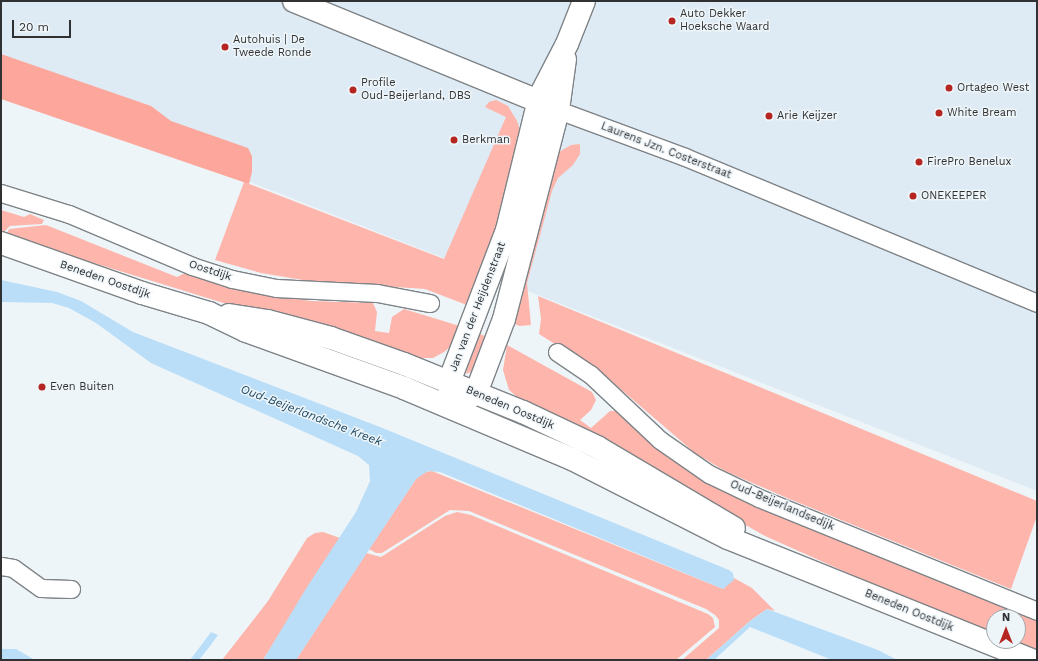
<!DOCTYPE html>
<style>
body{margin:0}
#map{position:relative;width:1038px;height:661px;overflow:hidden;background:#eef5f9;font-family:"Work Sans",sans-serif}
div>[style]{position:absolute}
.built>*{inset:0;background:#deebf4}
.green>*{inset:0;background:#feb5ab}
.forest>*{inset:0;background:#fda79c}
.water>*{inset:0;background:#badef7}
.roads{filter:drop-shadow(1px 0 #7e8387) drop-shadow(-1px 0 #7e8387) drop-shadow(0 1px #7e8387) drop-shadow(0 -1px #7e8387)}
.street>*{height:17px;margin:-8.5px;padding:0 8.5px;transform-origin:8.5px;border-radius:8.5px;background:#fff}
.secondary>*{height:22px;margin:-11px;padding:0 11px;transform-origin:11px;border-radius:11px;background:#fff}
.dots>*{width:11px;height:11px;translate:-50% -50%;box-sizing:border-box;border:2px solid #eef5f9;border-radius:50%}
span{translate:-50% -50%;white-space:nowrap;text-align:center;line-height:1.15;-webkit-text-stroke:3px #eef5f9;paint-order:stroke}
.poi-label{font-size:11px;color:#2f3133}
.left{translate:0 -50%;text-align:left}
.street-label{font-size:11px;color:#2f3133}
.water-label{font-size:12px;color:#214b65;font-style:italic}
.frame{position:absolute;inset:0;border:2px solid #2f3133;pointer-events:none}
.north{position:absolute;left:986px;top:609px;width:40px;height:40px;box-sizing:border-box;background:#eef5f9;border:1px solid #a2a7aa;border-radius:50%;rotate:0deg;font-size:11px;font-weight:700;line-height:16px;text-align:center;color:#2f3133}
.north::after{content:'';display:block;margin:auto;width:14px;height:18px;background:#b52622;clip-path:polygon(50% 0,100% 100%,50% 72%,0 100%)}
.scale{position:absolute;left:12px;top:20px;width:59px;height:18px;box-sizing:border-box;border:2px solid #2f3133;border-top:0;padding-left:5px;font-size:12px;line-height:14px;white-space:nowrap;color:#2f3133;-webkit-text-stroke:3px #eef5f9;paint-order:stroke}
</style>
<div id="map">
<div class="built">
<div style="clip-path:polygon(1px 1px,1037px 1px,1037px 491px,1px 84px)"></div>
</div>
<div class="green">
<div style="clip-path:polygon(496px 100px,508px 106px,517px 121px,520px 130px,518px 154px,514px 175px,472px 307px,425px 289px,309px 281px,261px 273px,215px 260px,244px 182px,444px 259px,506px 117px,485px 107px,489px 102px)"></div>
<div style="clip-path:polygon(580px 144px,580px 154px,573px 165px,558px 178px,552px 191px,527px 283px,531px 325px,519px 326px,511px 322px,549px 167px,559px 152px,571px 145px)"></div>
<div style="clip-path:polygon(1px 210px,24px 217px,30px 214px,44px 220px,42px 224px,10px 226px,2px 234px)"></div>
<div style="clip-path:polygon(46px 225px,177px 277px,185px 273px,233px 289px,311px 301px,373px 303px,377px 312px,375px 331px,389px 333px,392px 317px,404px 309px,463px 327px,455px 343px,444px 352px,433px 358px,402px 358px,6px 236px,9px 229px)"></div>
<div style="clip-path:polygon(538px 296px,1037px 501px,1037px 516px,1011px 589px,787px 498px,725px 471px,695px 453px,603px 374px,539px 334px,541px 319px)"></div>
<div style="clip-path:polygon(475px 332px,492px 339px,475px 370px,466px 374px)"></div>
<div style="clip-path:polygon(507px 345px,592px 392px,596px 400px,591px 410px,580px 420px,591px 428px,610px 411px,617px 411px,668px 457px,711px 483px,785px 518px,1037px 620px,1037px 650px,1014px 641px,1018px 641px,1018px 617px,994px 617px,994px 633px,879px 587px,765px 536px,594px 438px,524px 403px,509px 390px,503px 370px)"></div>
<div style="clip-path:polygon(432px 471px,723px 589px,734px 578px,752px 588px,775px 611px,767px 609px,750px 621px,706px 660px,682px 660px,719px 628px,719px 620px,715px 615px,706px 609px,469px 511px,450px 510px,382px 553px,376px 553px,369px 549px,416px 479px,424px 472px)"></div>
<div style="clip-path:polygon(457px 512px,471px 515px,708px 614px,713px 618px,715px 627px,676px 660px,296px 660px,366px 553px,381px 557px,445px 516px)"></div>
<div style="clip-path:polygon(323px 532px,340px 538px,263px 660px,222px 660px,268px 601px,307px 538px,315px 533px)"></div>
</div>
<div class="forest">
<div style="clip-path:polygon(1px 54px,151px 106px,171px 121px,248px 148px,252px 156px,252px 172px,249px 184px,1px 99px)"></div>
</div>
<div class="water">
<div style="clip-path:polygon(1px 280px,57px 292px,81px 301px,133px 332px,380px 427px,729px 570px,733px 573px,734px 580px,723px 589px,440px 472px,428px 471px,416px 479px,296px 660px,263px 660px,307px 587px,356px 512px,370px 481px,369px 465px,358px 456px,151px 363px,96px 323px,69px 308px,52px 303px,1px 302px)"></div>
<div style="clip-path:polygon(767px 609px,878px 650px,897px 660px,832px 660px,750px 627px,714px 660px,706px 660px,750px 621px)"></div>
<div style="clip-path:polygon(211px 632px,218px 635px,210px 646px,199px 660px,190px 660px)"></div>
<div style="clip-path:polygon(1px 649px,16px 649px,35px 660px,1px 660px)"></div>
</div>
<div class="roads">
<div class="street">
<div style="left:558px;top:110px;width:135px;rotate:20.3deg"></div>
<div style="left:685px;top:157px;width:381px;rotate:22.5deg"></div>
<div style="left:1px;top:193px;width:71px;rotate:17.2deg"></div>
<div style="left:69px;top:214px;width:134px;rotate:22.9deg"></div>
<div style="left:192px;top:266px;width:42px;rotate:18deg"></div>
<div style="left:232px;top:279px;width:45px;rotate:11.6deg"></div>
<div style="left:276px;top:288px;width:101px;rotate:2.8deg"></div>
<div style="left:377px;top:293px;width:54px;rotate:10.7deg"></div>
<div style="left:557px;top:352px;width:40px;rotate:34deg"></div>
<div style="left:590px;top:374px;width:96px;rotate:43.3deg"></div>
<div style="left:660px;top:440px;width:60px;rotate:34.8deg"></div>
<div style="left:709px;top:474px;width:55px;rotate:25.6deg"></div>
<div style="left:759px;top:498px;width:300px;rotate:22.1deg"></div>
<div style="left:1px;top:566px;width:12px;rotate:9deg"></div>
<div style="left:13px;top:568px;width:34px;rotate:36deg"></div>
<div style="left:41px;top:588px;width:30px;rotate:2deg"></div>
</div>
<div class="secondary">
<div style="left:294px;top:1px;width:279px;rotate:22.3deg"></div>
<div style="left:1px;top:243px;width:150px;rotate:19.5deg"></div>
<div style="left:142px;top:293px;width:70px;rotate:16.6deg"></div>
<div style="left:209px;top:313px;width:41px;rotate:25.9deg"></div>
<div style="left:246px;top:331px;width:168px;rotate:19.8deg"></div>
<div style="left:404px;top:388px;width:182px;rotate:22.9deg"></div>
<div style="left:572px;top:459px;width:175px;rotate:26.9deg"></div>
<div style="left:728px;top:538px;width:327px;rotate:21.9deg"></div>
<div style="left:229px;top:315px;width:39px;rotate:9deg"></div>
<div style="left:268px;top:321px;width:65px;rotate:15.1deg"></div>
<div style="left:331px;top:338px;width:77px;rotate:19.6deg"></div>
<div style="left:404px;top:364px;width:128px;rotate:22deg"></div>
<div style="left:523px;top:412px;width:82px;rotate:25.3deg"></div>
<div style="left:597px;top:447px;width:159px;rotate:30.6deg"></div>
<div style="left:451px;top:397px;width:15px;rotate:-98deg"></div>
<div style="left:449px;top:382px;width:163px;rotate:-69.1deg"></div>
<div style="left:507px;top:230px;width:138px;rotate:-76.2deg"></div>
<div style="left:540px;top:96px;width:59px;rotate:-62.6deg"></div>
<div style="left:567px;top:44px;width:46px;rotate:-68.4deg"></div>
<div style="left:464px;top:401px;width:14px;rotate:-34deg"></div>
<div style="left:476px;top:393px;width:79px;rotate:-69.3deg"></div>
<div style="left:504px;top:319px;width:216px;rotate:-75.5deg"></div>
<div style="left:558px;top:110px;width:51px;rotate:-82.2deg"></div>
</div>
</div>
<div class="dots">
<div style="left:672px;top:21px;background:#b52622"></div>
<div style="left:225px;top:47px;background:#b52622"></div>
<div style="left:949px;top:88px;background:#b52622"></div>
<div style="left:353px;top:90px;background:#b52622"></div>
<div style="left:939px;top:113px;background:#b52622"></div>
<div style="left:769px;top:116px;background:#b52622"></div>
<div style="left:454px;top:140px;background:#b52622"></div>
<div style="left:919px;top:162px;background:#b52622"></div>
<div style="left:913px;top:196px;background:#b52622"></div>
<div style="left:42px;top:387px;background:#b52622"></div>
</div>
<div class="poi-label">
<span class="left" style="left:680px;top:21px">Auto Dekker<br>Hoeksche Waard</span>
<span class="left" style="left:233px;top:47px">Autohuis | De<br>Tweede Ronde</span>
<span class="left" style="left:361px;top:90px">Profile<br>Oud-Beijerland, DBS</span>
<span class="left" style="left:957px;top:88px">Ortageo West</span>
<span class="left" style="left:947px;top:113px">White Bream</span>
<span class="left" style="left:777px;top:116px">Arie Keijzer</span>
<span class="left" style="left:462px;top:140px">Berkman</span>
<span class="left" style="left:927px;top:162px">FirePro Benelux</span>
<span class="left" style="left:921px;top:196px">ONEKEEPER</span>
<span class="left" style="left:50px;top:387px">Even Buiten</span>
</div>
<div class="street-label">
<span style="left:666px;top:151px;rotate:21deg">Laurens Jzn. Costerstraat</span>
<span style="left:210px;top:271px;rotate:18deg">Oostdijk</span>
<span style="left:105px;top:280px;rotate:19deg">Beneden Oostdijk</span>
<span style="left:478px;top:307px;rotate:-69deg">Jan van der Heijdenstraat</span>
<span style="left:510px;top:408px;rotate:23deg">Beneden Oostdijk</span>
<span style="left:782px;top:506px;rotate:23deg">Oud-Beijerlandsedijk</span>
<span style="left:909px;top:611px;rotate:22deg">Beneden Oostdijk</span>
</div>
<div class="water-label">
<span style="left:311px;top:416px;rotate:21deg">Oud-Beijerlandsche Kreek</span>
</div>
<div class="frame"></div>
<div class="north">N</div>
<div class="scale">20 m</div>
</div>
